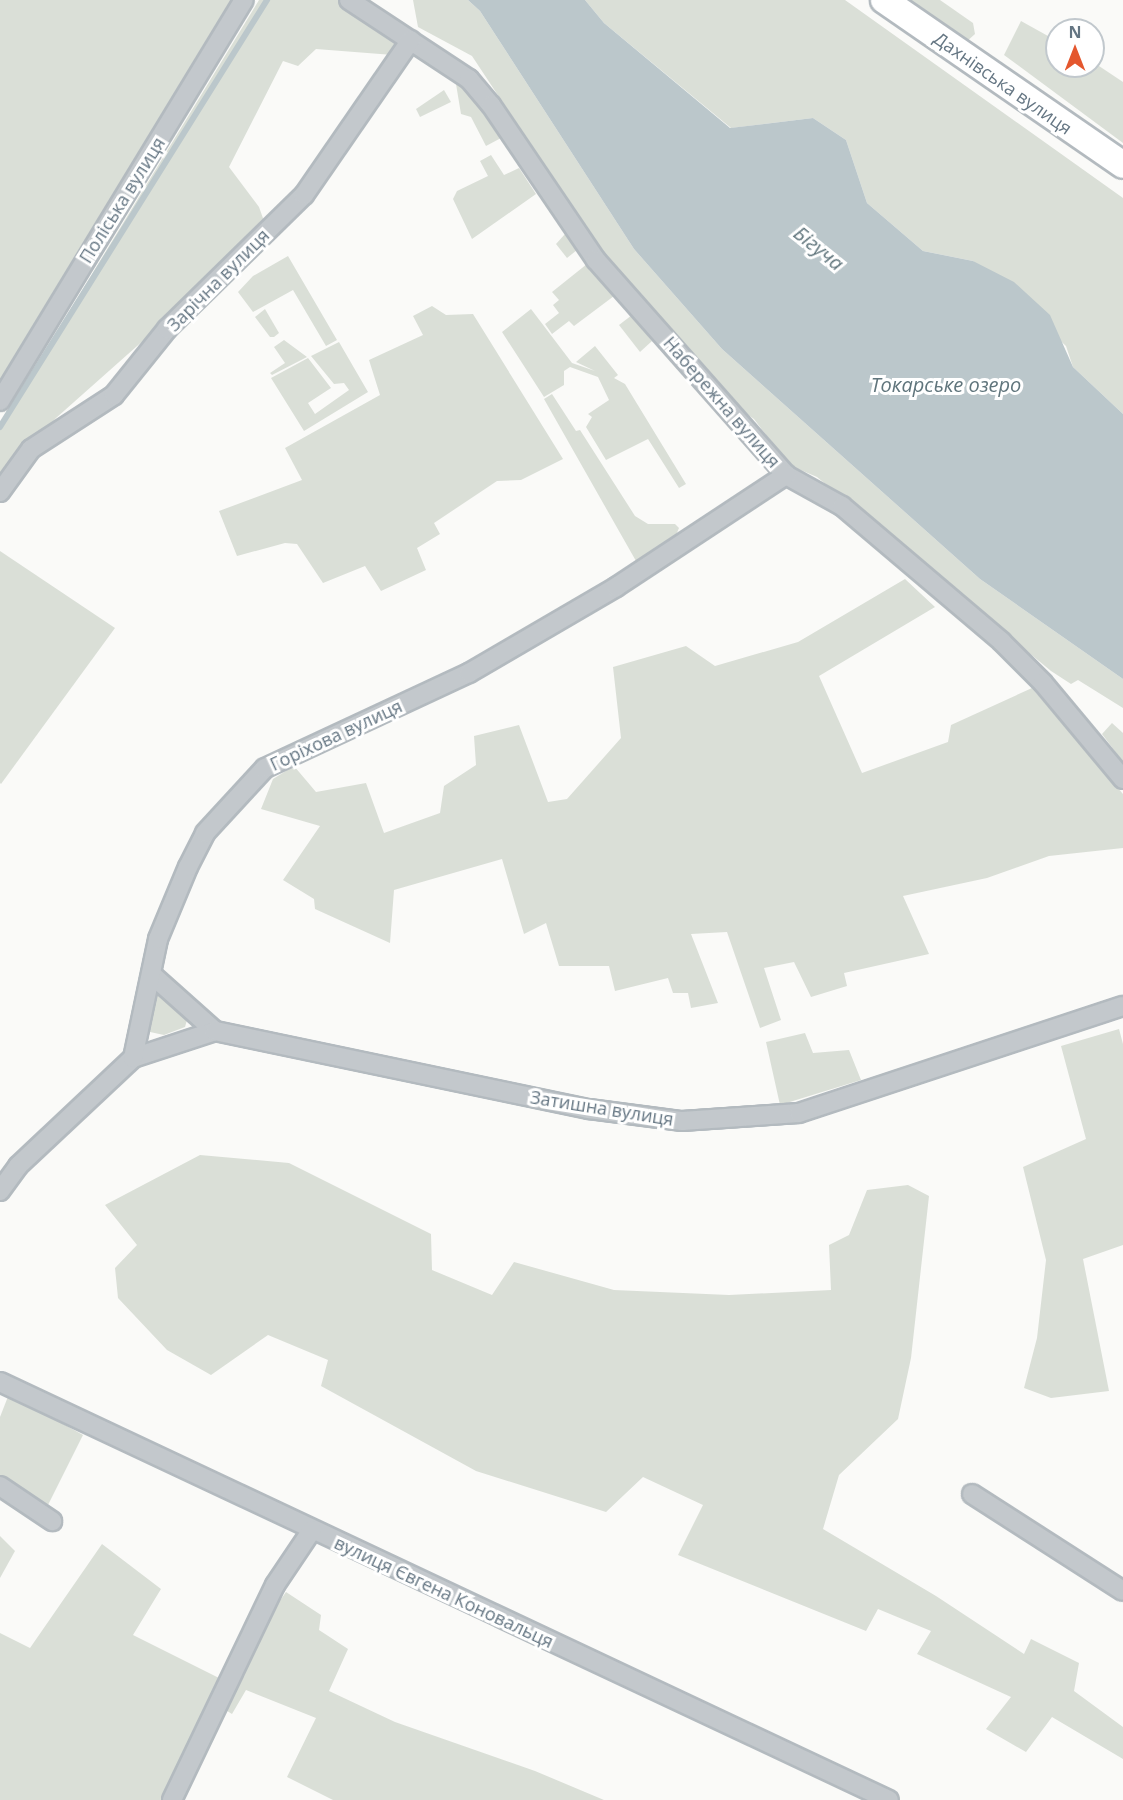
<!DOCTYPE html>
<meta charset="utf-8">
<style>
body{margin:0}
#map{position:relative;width:1123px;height:1800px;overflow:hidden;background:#fafaf8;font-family:"Open Sans",sans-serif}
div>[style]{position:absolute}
.green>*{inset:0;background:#dadfd7}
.water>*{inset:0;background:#bbc7cb}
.stream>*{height:6px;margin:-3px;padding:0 3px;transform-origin:3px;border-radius:3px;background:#bbc7cb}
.roads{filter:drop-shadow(2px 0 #b3babf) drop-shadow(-2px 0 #b3babf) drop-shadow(0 2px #b3babf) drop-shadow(0 -2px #b3babf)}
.street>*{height:18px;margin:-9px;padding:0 9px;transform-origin:9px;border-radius:9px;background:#c3c8cc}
.secondary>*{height:26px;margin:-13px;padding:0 13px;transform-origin:13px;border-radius:13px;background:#fff}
span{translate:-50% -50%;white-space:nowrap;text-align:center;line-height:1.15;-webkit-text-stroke:6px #fff;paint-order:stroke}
.street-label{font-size:18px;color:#657683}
.water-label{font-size:20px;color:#60757c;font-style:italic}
.north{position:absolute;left:1045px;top:18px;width:60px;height:60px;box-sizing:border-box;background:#fff;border:2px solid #c1c8cd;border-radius:50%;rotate:0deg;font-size:16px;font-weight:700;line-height:24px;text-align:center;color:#657683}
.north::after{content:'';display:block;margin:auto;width:21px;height:27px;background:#e4572e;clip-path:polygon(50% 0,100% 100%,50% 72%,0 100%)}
</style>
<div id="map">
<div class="green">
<div style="clip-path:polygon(0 0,239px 0,0 384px)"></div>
<div style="clip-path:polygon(259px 0,354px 0,395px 35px,393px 55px,316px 49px,298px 66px,283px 61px,229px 167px,259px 207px,264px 221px,190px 299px,56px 418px,0 483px,0 425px)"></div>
<div style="clip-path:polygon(413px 0,468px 0,480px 11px,634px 249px,722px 349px,980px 579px,1123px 679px,1123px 708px,1078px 680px,1071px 684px,1051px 671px,817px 477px,789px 465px,754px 419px,724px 398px,611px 266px,472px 56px,418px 27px)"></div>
<div style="clip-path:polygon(585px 0,845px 0,1123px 198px,1123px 414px,1073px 367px,1066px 346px,973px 261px,923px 251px,867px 203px,846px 140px,813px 118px,731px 128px,604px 23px)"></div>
<div style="clip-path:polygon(905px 0,940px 0,973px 23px,975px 34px,965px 43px)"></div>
<div style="clip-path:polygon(1021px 21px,1057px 41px,1057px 66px,1093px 66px,1093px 62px,1123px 82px,1123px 143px,1004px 55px)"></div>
<div style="clip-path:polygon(456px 84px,474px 94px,501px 138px,486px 146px,471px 117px,461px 114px)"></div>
<div style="clip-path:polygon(444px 90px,451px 102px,420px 117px,416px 109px)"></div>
<div style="clip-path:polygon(491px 155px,504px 175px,519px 168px,536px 194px,472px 239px,453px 199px,457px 191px,488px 176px,480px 161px)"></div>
<div style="clip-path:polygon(565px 234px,577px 250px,567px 258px,556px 244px)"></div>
<div style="clip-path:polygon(288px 256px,337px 340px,326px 346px,293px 290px,253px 312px,238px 292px,253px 276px)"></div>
<div style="clip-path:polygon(587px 264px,614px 296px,574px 326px,569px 321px,552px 334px,545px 324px,559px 313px,553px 305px,559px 300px,552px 292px)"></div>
<div style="clip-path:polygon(432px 306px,446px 315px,473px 314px,563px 459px,521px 480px,497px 481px,434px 523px,440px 534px,417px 548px,426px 570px,381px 591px,365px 566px,323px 583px,297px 544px,285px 543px,237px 556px,219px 511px,302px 480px,285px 448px,380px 395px,369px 360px,423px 335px,413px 316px)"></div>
<div style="clip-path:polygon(265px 309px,279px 333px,274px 337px,270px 337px,255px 317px)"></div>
<div style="clip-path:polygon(531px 309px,572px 363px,595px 371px,576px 362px,595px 346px,618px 375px,614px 378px,625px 384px,686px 484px,679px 488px,648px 439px,606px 460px,586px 427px,592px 417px,588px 414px,609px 400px,598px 377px,570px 367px,564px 371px,564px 385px,544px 397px,502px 332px)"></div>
<div style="clip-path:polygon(632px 315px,652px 341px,640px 352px,619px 325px)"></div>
<div style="clip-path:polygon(284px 340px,307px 357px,272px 375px,270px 373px,285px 363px,274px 347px)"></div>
<div style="clip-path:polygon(339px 342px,368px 392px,304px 431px,271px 378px,308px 358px,331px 388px,308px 403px,315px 414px,349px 390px,344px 383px,334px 384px,311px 356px)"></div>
<div style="clip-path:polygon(552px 394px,576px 431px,580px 430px,635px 516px,648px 524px,675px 524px,679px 528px,676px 535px,636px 561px,544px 399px)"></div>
<div style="clip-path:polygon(0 551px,115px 628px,1px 784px,0 783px)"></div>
<div style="clip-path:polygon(905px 579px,935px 607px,819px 676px,862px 773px,948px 742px,951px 725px,1032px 688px,1123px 794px,1123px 848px,1049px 856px,987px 878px,903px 896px,929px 954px,844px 973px,847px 986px,811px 997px,794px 962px,764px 968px,781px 1020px,760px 1028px,727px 932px,691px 934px,718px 1003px,691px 1008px,688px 993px,673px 993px,668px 978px,615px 991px,609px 966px,559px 966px,546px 923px,524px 934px,502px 859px,394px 890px,390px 943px,315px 909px,314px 899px,283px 880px,320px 826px,261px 809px,273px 779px,294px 766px,316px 792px,366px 783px,384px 833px,440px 813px,444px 786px,476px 765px,474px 736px,519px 725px,548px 802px,567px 799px,621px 738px,613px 667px,686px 646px,715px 666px,798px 642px)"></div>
<div style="clip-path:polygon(1112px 723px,1123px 733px,1123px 762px,1102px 734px)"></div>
<div style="clip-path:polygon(159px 993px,189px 1013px,185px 1027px,164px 1035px,150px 1032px,146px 1026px,153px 997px)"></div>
<div style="clip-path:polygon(1119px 1029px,1123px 1044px,1123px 1245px,1083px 1259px,1109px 1391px,1051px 1398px,1024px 1388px,1037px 1338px,1046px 1260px,1023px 1167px,1086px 1139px,1061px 1046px)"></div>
<div style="clip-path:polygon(805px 1033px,813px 1053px,849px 1050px,861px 1080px,780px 1105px,766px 1042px)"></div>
<div style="clip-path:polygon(200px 1155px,289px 1163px,431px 1234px,432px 1270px,492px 1295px,514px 1262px,614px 1290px,729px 1295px,831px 1290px,829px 1245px,849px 1235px,867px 1190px,908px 1185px,929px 1196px,911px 1358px,898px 1419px,839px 1475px,823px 1529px,936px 1596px,1024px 1654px,1031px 1639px,1079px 1663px,1074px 1691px,1123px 1727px,1123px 1759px,1052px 1717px,1026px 1752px,986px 1729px,1011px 1697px,917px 1654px,931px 1631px,878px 1609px,866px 1631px,678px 1555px,703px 1505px,643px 1477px,606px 1512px,476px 1471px,321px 1386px,328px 1360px,268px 1335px,211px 1375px,167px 1350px,118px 1298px,115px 1268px,137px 1245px,105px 1205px)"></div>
<div style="clip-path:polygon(9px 1394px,83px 1435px,46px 1509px,0 1479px,0 1417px)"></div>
<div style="clip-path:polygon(0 1536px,15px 1551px,0 1578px)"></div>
<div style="clip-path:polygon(102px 1544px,161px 1589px,133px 1635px,221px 1679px,161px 1800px,0 1800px,0 1633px,30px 1648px)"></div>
<div style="clip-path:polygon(286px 1592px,321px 1615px,319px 1630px,348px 1649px,329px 1691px,395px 1722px,535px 1771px,604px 1800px,333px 1800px,287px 1777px,316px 1718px,246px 1690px,232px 1714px,224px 1709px,270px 1615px)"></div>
</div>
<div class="water">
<div style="clip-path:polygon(468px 0,585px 0,604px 23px,730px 128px,813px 118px,846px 140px,867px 203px,923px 251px,973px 261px,1014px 282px,1050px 315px,1073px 367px,1123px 414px,1123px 679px,980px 579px,722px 349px,634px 249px,480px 11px)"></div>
</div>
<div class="stream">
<div style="left:0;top:427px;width:504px;rotate:-57.98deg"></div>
</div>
<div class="roads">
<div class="street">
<div style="left:349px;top:0;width:144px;rotate:33.4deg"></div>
<div style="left:469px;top:79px;width:34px;rotate:50deg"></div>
<div style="left:491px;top:105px;width:187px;rotate:55.9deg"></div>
<div style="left:596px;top:260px;width:287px;rotate:48.5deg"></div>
<div style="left:786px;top:475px;width:64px;rotate:29deg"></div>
<div style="left:842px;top:506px;width:209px;rotate:40.3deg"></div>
<div style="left:1001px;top:641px;width:59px;rotate:45deg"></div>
<div style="left:1043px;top:683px;width:125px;rotate:50.2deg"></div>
<div style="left:0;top:401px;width:469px;rotate:-58.7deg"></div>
<div style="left:0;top:492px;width:53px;rotate:-54.2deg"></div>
<div style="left:31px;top:449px;width:99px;rotate:-33deg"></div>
<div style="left:114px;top:395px;width:85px;rotate:-51.2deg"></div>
<div style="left:167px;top:329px;width:192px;rotate:-44.4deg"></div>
<div style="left:304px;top:195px;width:188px;rotate:-55.4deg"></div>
<div style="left:151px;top:974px;width:86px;rotate:41.7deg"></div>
<div style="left:133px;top:1058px;width:86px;rotate:-18.2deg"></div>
<div style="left:215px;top:1031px;width:382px;rotate:11.8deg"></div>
<div style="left:589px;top:1109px;width:94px;rotate:7.4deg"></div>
<div style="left:682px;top:1121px;width:117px;rotate:-3.9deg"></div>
<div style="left:799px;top:1113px;width:341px;rotate:-18.3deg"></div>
<div style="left:0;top:1191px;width:31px;rotate:-54deg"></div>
<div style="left:18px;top:1166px;width:158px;rotate:-43.2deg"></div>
<div style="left:133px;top:1058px;width:122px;rotate:-78.1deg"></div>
<div style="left:158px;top:939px;width:78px;rotate:-67.4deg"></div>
<div style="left:188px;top:867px;width:38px;rotate:-63deg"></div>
<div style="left:205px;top:833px;width:88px;rotate:-47.3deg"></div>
<div style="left:265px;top:768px;width:225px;rotate:-25deg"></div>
<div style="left:469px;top:673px;width:170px;rotate:-30.3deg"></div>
<div style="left:616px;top:587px;width:204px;rotate:-33.4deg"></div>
<div style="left:0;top:1382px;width:982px;rotate:25.18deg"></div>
<div style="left:0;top:1486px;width:63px;rotate:33.9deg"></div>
<div style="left:972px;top:1494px;width:179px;rotate:32.7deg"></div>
<div style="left:172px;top:1800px;width:238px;rotate:-64.4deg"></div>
<div style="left:275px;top:1585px;width:66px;rotate:-56.1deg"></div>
</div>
<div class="secondary">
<div style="left:884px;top:0;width:290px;rotate:34.6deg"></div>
</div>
</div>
<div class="street-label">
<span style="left:1003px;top:83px;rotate:35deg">Дахнівська вулиця</span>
<span style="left:122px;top:200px;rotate:-58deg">Поліська вулиця</span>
<span style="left:218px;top:280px;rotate:-45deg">Зарічна вулиця</span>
<span style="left:722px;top:402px;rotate:49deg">Набережна вулиця</span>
<span style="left:336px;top:735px;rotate:-25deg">Горіхова вулиця</span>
<span style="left:602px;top:1108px;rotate:9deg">Затишна вулиця</span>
<span style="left:444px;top:1592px;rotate:25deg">вулиця Євгена Коновальця</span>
</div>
<div class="water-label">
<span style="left:819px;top:248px;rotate:39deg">Бігуча</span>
<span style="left:946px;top:384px">Токарське озеро</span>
</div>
<div class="north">N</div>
</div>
